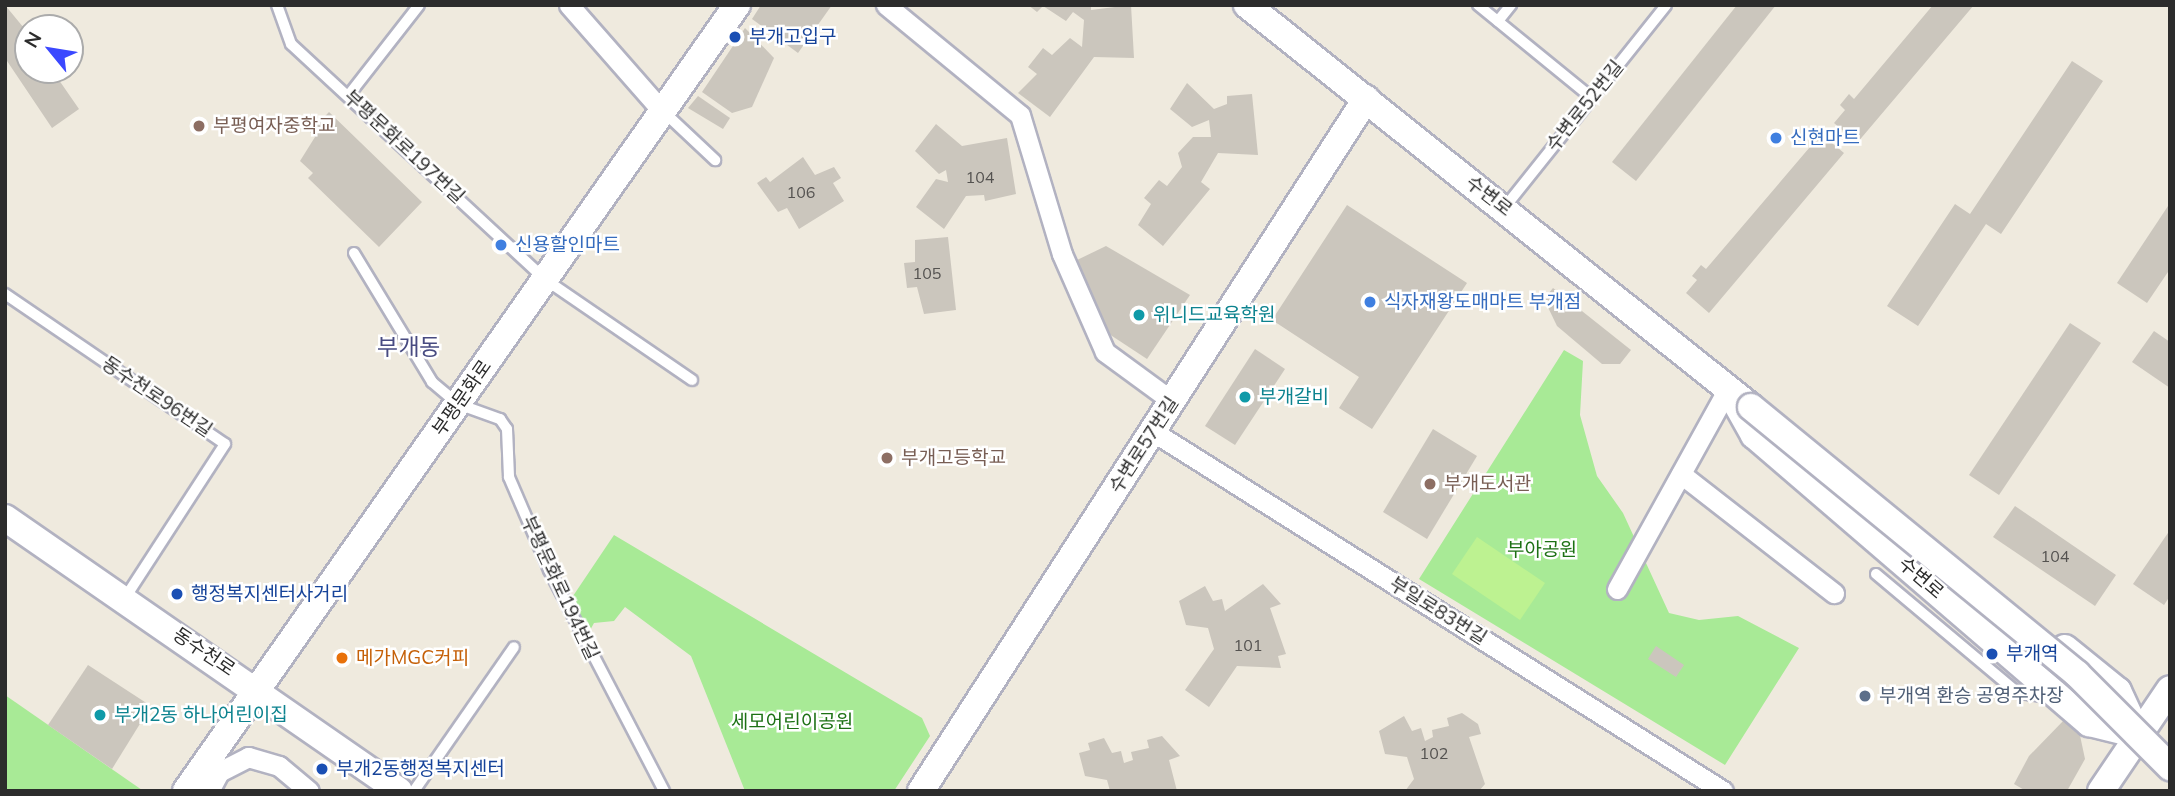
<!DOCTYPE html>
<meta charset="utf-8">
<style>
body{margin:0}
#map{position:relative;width:2175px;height:796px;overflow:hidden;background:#efeade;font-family:Mulish,"Noto Sans KR",sans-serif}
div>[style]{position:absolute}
.green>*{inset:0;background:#a8ea96}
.pitch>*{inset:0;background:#bdf291}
.building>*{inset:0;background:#cbc6bd}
.roads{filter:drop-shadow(2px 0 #b2b2c1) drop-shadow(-2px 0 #b2b2c1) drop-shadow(0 2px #b2b2c1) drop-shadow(0 -2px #b2b2c1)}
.lane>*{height:10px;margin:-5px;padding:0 5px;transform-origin:5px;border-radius:5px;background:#fff}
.street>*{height:19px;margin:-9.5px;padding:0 9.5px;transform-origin:9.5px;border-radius:9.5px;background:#fff}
.secondary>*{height:26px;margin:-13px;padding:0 13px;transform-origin:13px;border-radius:13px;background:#fff}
.bridges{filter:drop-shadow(2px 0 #b2b2c1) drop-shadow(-2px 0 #b2b2c1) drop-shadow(0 2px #b2b2c1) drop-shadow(0 -2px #b2b2c1)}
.secondary-bridge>*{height:26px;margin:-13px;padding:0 13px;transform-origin:13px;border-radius:13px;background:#fff}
.dots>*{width:19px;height:19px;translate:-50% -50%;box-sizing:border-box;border:4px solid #fff;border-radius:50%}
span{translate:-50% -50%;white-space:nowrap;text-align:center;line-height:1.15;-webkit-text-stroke:5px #fff;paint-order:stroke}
.number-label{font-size:16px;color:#545250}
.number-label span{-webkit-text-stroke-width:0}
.transit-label{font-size:19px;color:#164399}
.left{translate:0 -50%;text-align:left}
.street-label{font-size:19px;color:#2c2c2c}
.education-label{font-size:19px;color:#785e54}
.shop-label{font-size:19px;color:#366cbe}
.culture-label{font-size:19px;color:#0d838f}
.park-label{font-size:19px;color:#1d7114}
.food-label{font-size:19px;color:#c56008}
.service-label{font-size:19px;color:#4e5e75}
.quarter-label{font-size:23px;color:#484b81}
.frame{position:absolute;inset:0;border:7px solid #2c2c2c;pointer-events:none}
.north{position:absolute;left:14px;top:14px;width:70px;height:70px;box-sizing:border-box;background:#fff;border:2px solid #ababab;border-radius:50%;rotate:300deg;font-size:19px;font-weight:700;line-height:28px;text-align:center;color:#2c2c2c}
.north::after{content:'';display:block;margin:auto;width:24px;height:32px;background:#3b48ff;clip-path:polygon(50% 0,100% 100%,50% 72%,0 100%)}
</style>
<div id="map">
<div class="green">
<div style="clip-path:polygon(1564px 350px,1583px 361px,1580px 415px,1597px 476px,1623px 513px,1669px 613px,1699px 620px,1738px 616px,1799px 648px,1725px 765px,1419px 579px)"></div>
<div style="clip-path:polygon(614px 535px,922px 718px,930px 736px,894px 791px,745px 791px,691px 656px,625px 607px,614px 621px,594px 623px,588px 634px,571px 599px)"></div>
<div style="clip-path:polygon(5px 695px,142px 790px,5px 791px)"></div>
</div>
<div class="pitch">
<div style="clip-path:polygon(1477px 537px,1545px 583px,1520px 620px,1452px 574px)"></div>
</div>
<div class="building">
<div style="clip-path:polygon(5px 5px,28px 33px,28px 70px,52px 70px,79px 109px,52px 128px,5px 58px)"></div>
<div style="clip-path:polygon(761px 5px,832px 5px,798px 53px,752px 19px)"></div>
<div style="clip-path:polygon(1028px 5px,1091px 5px,1091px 10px,1131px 5px,1134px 58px,1094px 57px,1050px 117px,1018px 93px,1037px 74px,1028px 67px,1043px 48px,1052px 55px,1070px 38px,1082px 47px,1084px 20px,1073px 12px,1066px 21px,1043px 6px,1037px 12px)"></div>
<div style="clip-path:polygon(1737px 5px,1776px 5px,1636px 181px,1612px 162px)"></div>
<div style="clip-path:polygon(1933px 5px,1974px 5px,1857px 143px,1834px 123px,1845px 110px,1840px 105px,1849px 94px,1854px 99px)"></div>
<div style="clip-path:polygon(745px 28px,774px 58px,752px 107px,732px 113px,702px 92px)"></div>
<div style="clip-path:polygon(2072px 61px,2103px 81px,2001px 234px,1986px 224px,1918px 326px,1887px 306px,1955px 204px,1970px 214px)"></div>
<div style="clip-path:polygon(1187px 83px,1214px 109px,1227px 104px,1227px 96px,1252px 94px,1258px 155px,1218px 153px,1201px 182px,1210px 189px,1163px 246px,1138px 225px,1151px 204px,1144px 198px,1159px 180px,1167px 186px,1182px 167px,1178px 153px,1193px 137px,1211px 137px,1209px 120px,1192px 127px,1170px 109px)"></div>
<div style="clip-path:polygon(698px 96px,730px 118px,723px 129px,688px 108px)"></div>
<div style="clip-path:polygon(329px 112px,422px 202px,379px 247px,308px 178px,313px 173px,300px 161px,315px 137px,310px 132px)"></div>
<div style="clip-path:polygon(936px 124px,962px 146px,1007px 138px,1016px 194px,985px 201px,984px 195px,966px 196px,944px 229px,916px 207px,936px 179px,948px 182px,946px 170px,939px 174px,915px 151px)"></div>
<div style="clip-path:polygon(1821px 134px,1844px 153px,1709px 313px,1686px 293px,1697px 280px,1692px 276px,1701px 265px,1706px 269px)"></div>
<div style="clip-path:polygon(803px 157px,815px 175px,834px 167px,841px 178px,833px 183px,844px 201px,799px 229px,787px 208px,778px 212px,757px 183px,766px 177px,770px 182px)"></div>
<div style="clip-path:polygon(2170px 203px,2170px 269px,2147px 303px,2117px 283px)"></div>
<div style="clip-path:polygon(1347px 205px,1467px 283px,1372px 429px,1339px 408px,1359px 377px,1272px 320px)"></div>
<div style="clip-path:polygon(948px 237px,956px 310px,924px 314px,917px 287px,907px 288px,904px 263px,915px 262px,915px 240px)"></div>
<div style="clip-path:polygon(1106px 246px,1190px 295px,1147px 359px,1109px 334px,1075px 261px)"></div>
<div style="clip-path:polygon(1553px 288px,1631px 350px,1620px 364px,1602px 364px,1557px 326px,1544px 299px)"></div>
<div style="clip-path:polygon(2070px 323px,2101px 343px,1999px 495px,1969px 475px)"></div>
<div style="clip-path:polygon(2154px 331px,2170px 342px,2170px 388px,2132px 362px)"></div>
<div style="clip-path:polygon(1255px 349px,1285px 369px,1235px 445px,1205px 426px)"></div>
<div style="clip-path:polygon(1433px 429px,1477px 456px,1427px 539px,1383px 512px)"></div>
<div style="clip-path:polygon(2015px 506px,2116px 575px,2095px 606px,1993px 537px)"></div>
<div style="clip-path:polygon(2170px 530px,2170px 596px,2164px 605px,2133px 584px)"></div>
<div style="clip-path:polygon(1263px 584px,1281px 604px,1270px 608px,1286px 654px,1278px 656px,1281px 668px,1237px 666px,1209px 707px,1185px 690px,1214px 649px,1208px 628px,1186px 625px,1179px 601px,1205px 586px,1213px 601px,1222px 599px,1225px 611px)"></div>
<div style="clip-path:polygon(1656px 646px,1684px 665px,1676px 677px,1648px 659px)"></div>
<div style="clip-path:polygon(88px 665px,151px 706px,112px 769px,48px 725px)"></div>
<div style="clip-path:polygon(1462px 713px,1478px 724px,1481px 734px,1469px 737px,1485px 784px,1479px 791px,1405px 791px,1414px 779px,1407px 757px,1385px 754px,1379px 731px,1404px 716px,1412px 731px,1421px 728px,1425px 741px,1433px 737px,1432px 730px,1449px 726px,1447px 718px)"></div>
<div style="clip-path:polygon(2065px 719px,2078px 726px,2085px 759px,2067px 791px,2026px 791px,2014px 784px,2029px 756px)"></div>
<div style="clip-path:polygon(1162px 736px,1180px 756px,1169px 760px,1177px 791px,1110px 791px,1107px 780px,1085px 776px,1079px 753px,1090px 750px,1088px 743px,1104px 738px,1112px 753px,1121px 751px,1124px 763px,1133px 760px,1131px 752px,1149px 748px,1147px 740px)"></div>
</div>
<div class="roads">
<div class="lane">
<div style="left:277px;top:5px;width:41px;rotate:70.3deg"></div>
<div style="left:291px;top:44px;width:347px;rotate:42.8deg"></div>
<div style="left:546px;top:280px;width:177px;rotate:34.4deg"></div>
<div style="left:1478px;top:5px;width:147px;rotate:39.2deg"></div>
<div style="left:1498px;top:21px;width:21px;rotate:-51deg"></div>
<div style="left:348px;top:96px;width:115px;rotate:-52deg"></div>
<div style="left:665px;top:113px;width:69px;rotate:43.2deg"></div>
<div style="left:1505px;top:207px;width:258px;rotate:-51.4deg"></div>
<div style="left:354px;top:253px;width:151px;rotate:58.8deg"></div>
<div style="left:432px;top:382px;width:34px;rotate:40deg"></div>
<div style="left:458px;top:404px;width:45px;rotate:19.7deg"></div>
<div style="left:500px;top:419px;width:12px;rotate:55deg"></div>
<div style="left:507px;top:429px;width:48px;rotate:87.6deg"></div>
<div style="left:509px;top:477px;width:101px;rotate:66.7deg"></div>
<div style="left:549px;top:570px;width:249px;rotate:62.5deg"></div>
<div style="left:5px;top:294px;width:266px;rotate:34.3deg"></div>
<div style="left:225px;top:444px;width:184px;rotate:123deg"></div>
<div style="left:1876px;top:574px;width:185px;rotate:40deg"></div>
<div style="left:2018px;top:693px;width:31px;rotate:7deg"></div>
<div style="left:414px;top:791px;width:175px;rotate:-55.2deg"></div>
</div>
<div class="street">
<div style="left:569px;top:5px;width:144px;rotate:48.7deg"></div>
<div style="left:886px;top:5px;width:173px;rotate:39.4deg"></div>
<div style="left:1020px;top:115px;width:145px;rotate:73.2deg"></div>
<div style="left:1062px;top:254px;width:107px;rotate:66.3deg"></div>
<div style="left:1105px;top:352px;width:83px;rotate:36.2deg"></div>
<div style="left:1152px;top:431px;width:675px;rotate:32.23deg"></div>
<div style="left:1681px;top:474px;width:194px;rotate:37.9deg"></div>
<div style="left:1617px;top:589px;width:229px;rotate:-61deg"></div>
<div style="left:209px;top:791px;width:21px;rotate:-62deg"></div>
<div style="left:219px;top:772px;width:33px;rotate:-27deg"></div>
<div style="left:248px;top:757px;width:32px;rotate:16deg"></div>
<div style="left:279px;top:766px;width:39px;rotate:40deg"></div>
</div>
<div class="secondary">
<div style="left:1247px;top:5px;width:645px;rotate:38.58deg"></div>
<div style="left:1732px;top:396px;width:45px;rotate:60.6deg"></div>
<div style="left:1754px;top:435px;width:442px;rotate:40.7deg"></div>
<div style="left:2089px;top:723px;width:50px;rotate:13.8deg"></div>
<div style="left:5px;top:518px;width:479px;rotate:34.7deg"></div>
<div style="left:2065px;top:648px;width:68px;rotate:39.1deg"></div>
<div style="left:2118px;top:691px;width:47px;rotate:65.1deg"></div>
<div style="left:186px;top:791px;width:960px;rotate:-54.97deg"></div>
<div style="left:921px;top:791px;width:823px;rotate:-57.26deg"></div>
<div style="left:2101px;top:791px;width:123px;rotate:-55.9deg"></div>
</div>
</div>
<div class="bridges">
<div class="secondary-bridge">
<div style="left:1751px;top:407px;width:421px;rotate:39.3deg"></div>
<div style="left:2077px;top:674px;width:132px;rotate:45deg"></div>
</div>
</div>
<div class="dots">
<div style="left:735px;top:37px;background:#1a4fb4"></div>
<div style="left:199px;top:126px;background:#8d6e63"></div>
<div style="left:1776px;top:138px;background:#3f7fe0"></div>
<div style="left:501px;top:245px;background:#3f7fe0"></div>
<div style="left:1370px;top:302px;background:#3f7fe0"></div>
<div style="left:1139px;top:315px;background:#0f9aa8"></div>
<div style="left:1245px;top:397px;background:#0f9aa8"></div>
<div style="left:887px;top:458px;background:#8d6e63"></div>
<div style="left:1430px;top:484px;background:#8d6e63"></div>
<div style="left:177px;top:594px;background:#1a4fb4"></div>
<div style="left:1992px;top:654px;background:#1a4fb4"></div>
<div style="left:342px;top:658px;background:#e8710a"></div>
<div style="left:1865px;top:696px;background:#5c6f8a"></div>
<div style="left:100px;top:715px;background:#0f9aa8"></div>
<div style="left:322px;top:769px;background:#1a4fb4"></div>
</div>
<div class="number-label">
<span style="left:980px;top:177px">104</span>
<span style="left:801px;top:192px">106</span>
<span style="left:927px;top:273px">105</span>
<span style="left:2055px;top:556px">104</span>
<span style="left:1248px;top:645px">101</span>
<span style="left:1434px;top:753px">102</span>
</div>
<div class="transit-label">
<span class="left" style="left:749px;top:37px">부개고입구</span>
<span class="left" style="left:191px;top:594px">행정복지센터사거리</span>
<span class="left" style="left:2006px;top:654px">부개역</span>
<span class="left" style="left:336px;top:769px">부개2동행정복지센터</span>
</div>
<div class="street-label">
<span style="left:1585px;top:106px;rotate:-51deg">수변로52번길</span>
<span style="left:404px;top:147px;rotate:43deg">부평문화로197번길</span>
<span style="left:1489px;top:196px;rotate:38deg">수변로</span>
<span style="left:157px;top:397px;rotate:34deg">동수천로96번길</span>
<span style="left:462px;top:398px;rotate:-55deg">부평문화로</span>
<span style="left:1144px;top:445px;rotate:-57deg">수변로57번길</span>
<span style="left:1921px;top:578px;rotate:41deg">수변로</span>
<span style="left:560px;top:588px;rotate:65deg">부평문화로194번길</span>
<span style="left:1438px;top:611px;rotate:32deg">부일로83번길</span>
<span style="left:204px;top:652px;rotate:34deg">동수천로</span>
</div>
<div class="education-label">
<span class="left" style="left:213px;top:126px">부평여자중학교</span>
<span class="left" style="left:901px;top:458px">부개고등학교</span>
<span class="left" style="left:1444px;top:484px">부개도서관</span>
</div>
<div class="shop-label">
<span class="left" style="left:1790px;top:138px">신현마트</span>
<span class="left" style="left:515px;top:245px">신용할인마트</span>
<span class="left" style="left:1384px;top:302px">식자재왕도매마트 부개점</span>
</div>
<div class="culture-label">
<span class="left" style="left:1153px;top:315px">위니드교육학원</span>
<span class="left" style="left:1259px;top:397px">부개갈비</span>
<span class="left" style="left:114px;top:715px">부개2동 하나어린이집</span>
</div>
<div class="park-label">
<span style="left:1542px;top:550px">부아공원</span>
<span style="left:792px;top:722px">세모어린이공원</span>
</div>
<div class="food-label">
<span class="left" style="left:356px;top:658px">메가MGC커피</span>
</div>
<div class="service-label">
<span class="left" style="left:1879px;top:696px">부개역 환승 공영주차장</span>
</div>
<div class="quarter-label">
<span style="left:409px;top:347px">부개동</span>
</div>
<div class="frame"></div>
<div class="north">N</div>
</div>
